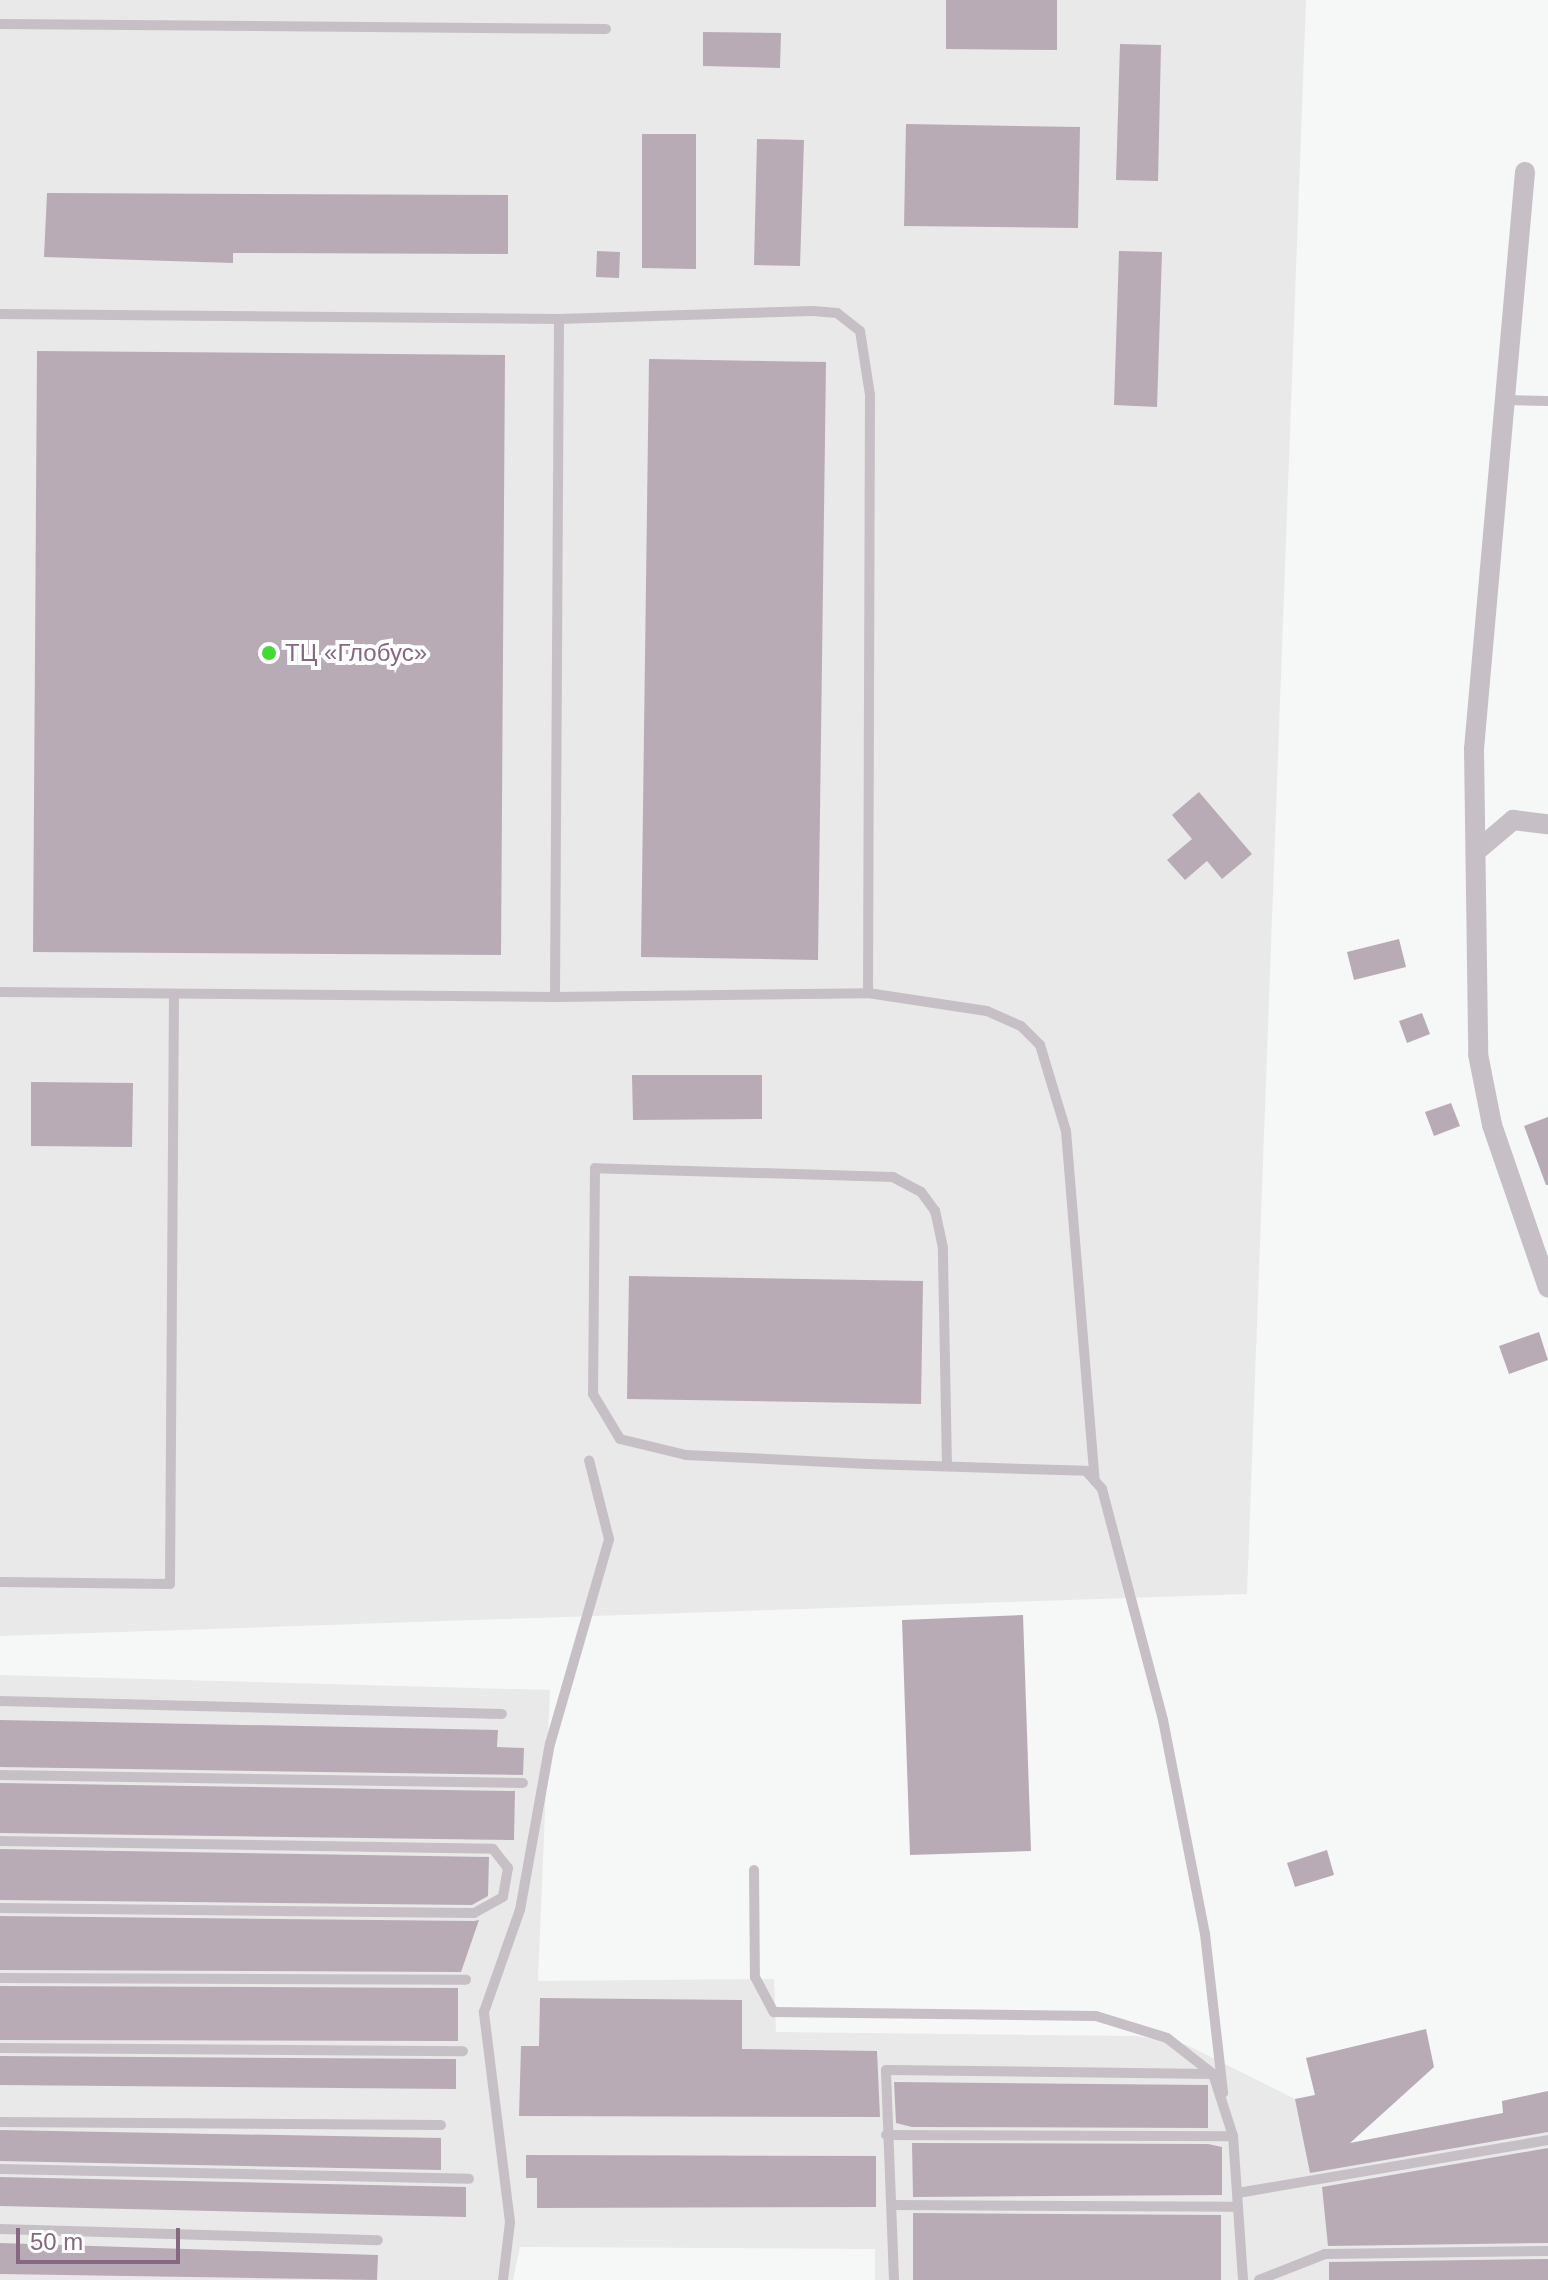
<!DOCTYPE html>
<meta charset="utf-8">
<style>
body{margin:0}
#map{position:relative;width:1548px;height:2280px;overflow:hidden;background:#f5f8f7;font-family:Arial,sans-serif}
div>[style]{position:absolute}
.built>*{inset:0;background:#e9e9e9}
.building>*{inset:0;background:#b8abb6}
.lane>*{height:10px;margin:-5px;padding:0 5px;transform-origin:5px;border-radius:5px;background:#c7bfc6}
.street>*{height:20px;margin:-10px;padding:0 10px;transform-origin:10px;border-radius:10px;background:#c7bfc6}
.dots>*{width:22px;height:22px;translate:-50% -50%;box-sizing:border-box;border:4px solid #fff;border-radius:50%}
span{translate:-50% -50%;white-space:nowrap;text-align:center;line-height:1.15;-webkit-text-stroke:8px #fff;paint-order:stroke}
.poi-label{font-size:24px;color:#846981}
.left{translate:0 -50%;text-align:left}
.scale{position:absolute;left:16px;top:2228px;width:164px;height:36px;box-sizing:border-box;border:4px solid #846981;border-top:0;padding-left:10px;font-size:24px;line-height:28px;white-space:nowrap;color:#846981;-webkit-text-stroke:6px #fff;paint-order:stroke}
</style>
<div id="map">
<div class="built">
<div style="clip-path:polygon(0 0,1306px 0,1247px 1594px,0 1636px)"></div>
<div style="clip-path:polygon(0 1675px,550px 1690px,538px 1981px,774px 1979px,776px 2032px,1137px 2036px,1187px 2045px,1295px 2099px,1315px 2095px,1327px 2148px,1503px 2113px,1502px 2101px,1548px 2091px,1548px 2280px,875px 2280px,875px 2249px,520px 2247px,513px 2280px,0 2280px)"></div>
</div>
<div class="building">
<div style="clip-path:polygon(946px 0,1057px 0,1057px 50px,946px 49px)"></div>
<div style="clip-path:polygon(703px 32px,781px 33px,780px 68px,703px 66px)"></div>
<div style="clip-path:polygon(1120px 44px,1161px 45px,1158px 181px,1116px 180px)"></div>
<div style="clip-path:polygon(906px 124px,1080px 127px,1078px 228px,904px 226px)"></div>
<div style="clip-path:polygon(642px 134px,696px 134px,696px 269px,642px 268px)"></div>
<div style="clip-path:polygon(757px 139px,804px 140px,800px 266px,754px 265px)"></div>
<div style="clip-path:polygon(47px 193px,508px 195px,508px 254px,233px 253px,233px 263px,44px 257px)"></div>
<div style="clip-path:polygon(597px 251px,620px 252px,619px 278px,596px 277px)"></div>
<div style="clip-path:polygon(1119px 251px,1162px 252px,1157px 407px,1114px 405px)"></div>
<div style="clip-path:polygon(37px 351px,505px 355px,501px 955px,33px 952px)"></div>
<div style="clip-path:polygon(649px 359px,826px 362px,818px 960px,641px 957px)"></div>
<div style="clip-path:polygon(1199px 792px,1252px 854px,1222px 879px,1207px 861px,1185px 880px,1167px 860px,1192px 839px,1172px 815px)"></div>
<div style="clip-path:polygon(1399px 939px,1406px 967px,1354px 980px,1347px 952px)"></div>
<div style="clip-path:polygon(1422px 1013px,1430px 1034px,1407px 1043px,1399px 1021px)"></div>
<div style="clip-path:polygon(632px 1075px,762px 1075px,762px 1119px,633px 1120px)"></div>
<div style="clip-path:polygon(31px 1082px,133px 1083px,132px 1147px,31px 1146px)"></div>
<div style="clip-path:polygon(1451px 1103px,1460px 1126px,1434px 1136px,1425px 1112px)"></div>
<div style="clip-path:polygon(1548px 1117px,1548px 1185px,1546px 1185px,1524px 1126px)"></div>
<div style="clip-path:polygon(629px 1276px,923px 1281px,921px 1404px,627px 1399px)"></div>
<div style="clip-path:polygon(1539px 1332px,1548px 1360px,1509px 1374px,1499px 1346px)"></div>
<div style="clip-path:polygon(1023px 1615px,1031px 1851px,910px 1855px,902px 1620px)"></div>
<div style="clip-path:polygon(0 1720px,498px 1730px,497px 1747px,524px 1748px,523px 1775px,0 1767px)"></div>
<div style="clip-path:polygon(0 1783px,515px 1791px,514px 1840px,0 1833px)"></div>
<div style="clip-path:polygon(0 1849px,489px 1857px,488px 1896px,472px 1905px,0 1900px)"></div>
<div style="clip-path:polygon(1327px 1850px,1334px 1875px,1295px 1887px,1287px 1863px)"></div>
<div style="clip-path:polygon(0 1916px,474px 1921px,479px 1920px,461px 1972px,0 1970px)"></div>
<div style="clip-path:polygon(0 1986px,458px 1988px,458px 2041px,0 2040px)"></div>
<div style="clip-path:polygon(540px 1998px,742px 2000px,742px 2049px,877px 2051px,880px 2117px,519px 2116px,521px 2046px,539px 2046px)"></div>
<div style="clip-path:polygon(1426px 2029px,1434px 2067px,1350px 2143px,1503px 2113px,1502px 2101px,1548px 2091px,1548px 2132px,1310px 2173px,1295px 2099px,1315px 2095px,1306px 2058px)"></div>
<div style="clip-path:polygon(0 2056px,456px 2059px,456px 2089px,0 2085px)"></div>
<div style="clip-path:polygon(894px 2082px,1208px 2085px,1208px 2128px,912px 2127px,896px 2123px)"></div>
<div style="clip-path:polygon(0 2130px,441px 2138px,441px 2170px,0 2161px)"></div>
<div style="clip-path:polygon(912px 2143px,1208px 2144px,1222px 2147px,1222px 2195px,913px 2197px)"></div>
<div style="clip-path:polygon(1548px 2148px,1548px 2243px,1328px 2246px,1322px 2187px)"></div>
<div style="clip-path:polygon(526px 2155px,876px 2156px,876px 2207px,537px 2208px,537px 2178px,526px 2178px)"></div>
<div style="clip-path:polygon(0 2177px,466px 2187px,466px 2217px,0 2206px)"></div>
<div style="clip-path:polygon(913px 2213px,1221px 2215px,1221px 2280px,913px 2280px)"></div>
<div style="clip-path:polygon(0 2243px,378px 2255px,377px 2280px,0 2274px)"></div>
<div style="clip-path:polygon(1548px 2259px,1548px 2280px,1329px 2280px,1329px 2262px)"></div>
</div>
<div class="lane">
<div style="left:0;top:24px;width:606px;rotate:0.47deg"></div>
<div style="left:0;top:314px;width:559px;rotate:0.51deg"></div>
<div style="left:559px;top:319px;width:678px;rotate:90.34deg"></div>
<div style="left:555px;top:997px;width:555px;rotate:-179.48deg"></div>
<div style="left:559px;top:319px;width:254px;rotate:-1.8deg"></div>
<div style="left:813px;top:311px;width:24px;rotate:5deg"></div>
<div style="left:837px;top:313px;width:29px;rotate:38deg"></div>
<div style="left:860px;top:331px;width:65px;rotate:81.1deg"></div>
<div style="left:870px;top:395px;width:598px;rotate:90.19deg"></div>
<div style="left:1505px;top:400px;width:43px;rotate:1.3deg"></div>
<div style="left:555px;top:997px;width:313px;rotate:-0.7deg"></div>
<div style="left:868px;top:993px;width:120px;rotate:8.6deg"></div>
<div style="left:987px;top:1011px;width:37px;rotate:24deg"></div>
<div style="left:1021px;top:1026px;width:27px;rotate:45deg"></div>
<div style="left:1040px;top:1045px;width:90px;rotate:73.2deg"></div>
<div style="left:1066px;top:1131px;width:351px;rotate:85.3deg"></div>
<div style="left:947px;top:1466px;width:218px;rotate:-91.1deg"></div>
<div style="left:943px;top:1248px;width:38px;rotate:-102deg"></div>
<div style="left:935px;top:1211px;width:24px;rotate:-126deg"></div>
<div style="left:921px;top:1192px;width:32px;rotate:-152deg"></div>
<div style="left:893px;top:1177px;width:298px;rotate:-178.3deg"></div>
<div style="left:595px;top:1168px;width:226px;rotate:90.5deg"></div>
<div style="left:593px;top:1394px;width:52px;rotate:59deg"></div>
<div style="left:620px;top:1439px;width:68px;rotate:13.6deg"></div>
<div style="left:686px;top:1455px;width:182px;rotate:2.8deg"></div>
<div style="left:868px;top:1464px;width:218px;rotate:1.8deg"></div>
<div style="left:1086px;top:1471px;width:24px;rotate:48deg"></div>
<div style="left:1102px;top:1489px;width:239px;rotate:75.2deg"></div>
<div style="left:1163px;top:1720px;width:218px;rotate:78.9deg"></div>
<div style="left:1205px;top:1934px;width:160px;rotate:83.5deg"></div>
<div style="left:0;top:1582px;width:170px;rotate:0.7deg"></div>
<div style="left:170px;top:1584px;width:590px;rotate:-89.61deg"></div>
<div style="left:0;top:1701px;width:502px;rotate:1.48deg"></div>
<div style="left:0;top:1775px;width:523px;rotate:0.88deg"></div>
<div style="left:0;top:1841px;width:493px;rotate:0.9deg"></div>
<div style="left:493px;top:1849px;width:24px;rotate:52deg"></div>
<div style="left:508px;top:1868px;width:29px;rotate:100deg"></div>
<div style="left:503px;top:1897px;width:33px;rotate:151deg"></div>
<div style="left:474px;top:1913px;width:474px;rotate:-179.4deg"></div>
<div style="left:754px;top:1870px;width:107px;rotate:89.5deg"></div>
<div style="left:755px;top:1977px;width:40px;rotate:62deg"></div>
<div style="left:774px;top:2012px;width:322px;rotate:0.7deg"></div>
<div style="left:1096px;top:2016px;width:74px;rotate:17.2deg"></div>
<div style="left:1167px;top:2038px;width:58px;rotate:38deg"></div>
<div style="left:0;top:1978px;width:466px;rotate:0.2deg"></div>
<div style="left:0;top:2048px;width:463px;rotate:0.4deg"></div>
<div style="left:0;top:2122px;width:441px;rotate:0.4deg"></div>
<div style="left:886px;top:2135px;width:347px;rotate:0.2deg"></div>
<div style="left:0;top:2169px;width:469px;rotate:1.2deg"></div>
<div style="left:1238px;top:2193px;width:314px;rotate:-9.7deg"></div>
<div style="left:895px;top:2205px;width:343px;rotate:0.3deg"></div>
<div style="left:0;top:2229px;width:378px;rotate:1.7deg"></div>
<div style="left:503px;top:2280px;width:58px;rotate:-83.1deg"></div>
<div style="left:510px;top:2222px;width:212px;rotate:-97.1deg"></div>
<div style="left:484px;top:2012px;width:108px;rotate:-70.6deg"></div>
<div style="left:520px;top:1910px;width:169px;rotate:-79.8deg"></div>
<div style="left:550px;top:1744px;width:213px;rotate:-73.9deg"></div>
<div style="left:609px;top:1539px;width:81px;rotate:-104.2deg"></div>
<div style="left:894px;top:2280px;width:210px;rotate:-92.2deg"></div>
<div style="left:886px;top:2070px;width:327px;rotate:0.7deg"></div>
<div style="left:1213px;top:2074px;width:65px;rotate:72.1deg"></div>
<div style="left:1233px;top:2136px;width:144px;rotate:86deg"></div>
<div style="left:1259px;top:2280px;width:71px;rotate:-21.5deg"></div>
<div style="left:1325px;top:2254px;width:223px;rotate:-0.8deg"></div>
</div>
<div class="street">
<div style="left:1525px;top:172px;width:579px;rotate:95.05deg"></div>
<div style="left:1474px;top:749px;width:305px;rotate:89.2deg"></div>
<div style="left:1478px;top:1054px;width:72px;rotate:78.8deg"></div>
<div style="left:1492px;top:1125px;width:172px;rotate:71deg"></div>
<div style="left:1479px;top:849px;width:45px;rotate:-40.5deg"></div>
<div style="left:1513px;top:820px;width:35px;rotate:7deg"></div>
</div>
<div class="dots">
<div style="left:269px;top:653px;background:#46d835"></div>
</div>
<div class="poi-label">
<span class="left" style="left:285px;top:653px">ТЦ «Глобус»</span>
</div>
<div class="scale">50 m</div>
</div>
